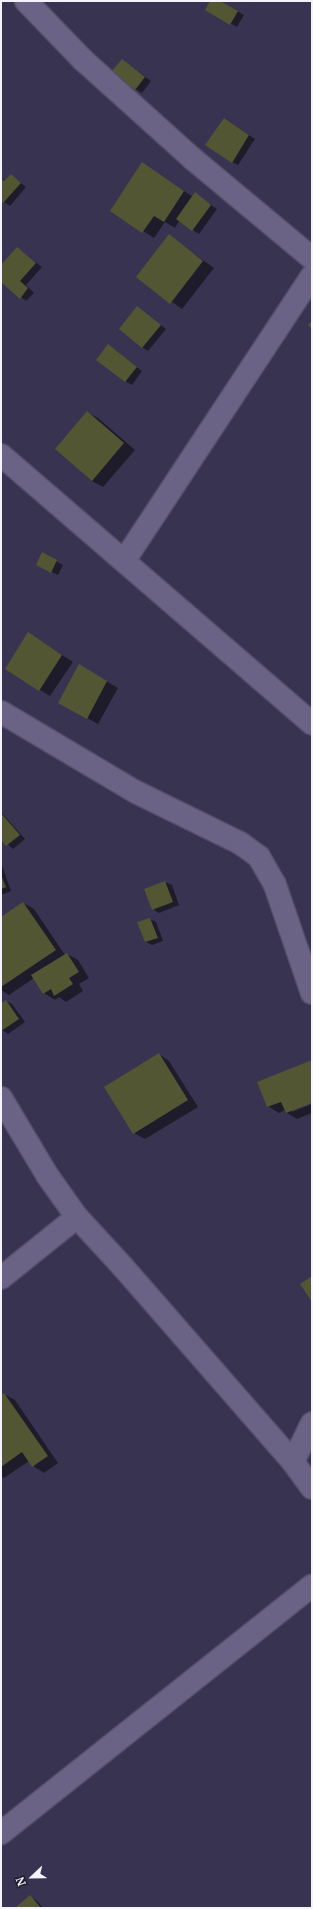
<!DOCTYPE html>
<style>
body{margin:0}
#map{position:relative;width:313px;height:1909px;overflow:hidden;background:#393352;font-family:Merriweather,serif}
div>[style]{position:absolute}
.shadow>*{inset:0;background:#0007}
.building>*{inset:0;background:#535632}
.roads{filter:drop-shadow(1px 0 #544e67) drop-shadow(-1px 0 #544e67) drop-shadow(0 1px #544e67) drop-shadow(0 -1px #544e67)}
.minor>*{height:22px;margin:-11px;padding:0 11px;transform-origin:11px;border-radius:11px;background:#6a6386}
span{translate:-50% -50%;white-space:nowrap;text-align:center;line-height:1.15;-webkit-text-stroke:3px #201d2b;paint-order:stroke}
.frame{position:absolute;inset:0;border:2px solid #f4f3ff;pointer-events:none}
.north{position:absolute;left:12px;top:1857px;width:40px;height:40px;-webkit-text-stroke:3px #201d2b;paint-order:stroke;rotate:248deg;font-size:11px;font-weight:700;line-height:16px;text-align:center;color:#f4f3ff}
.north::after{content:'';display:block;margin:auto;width:14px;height:18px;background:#f4f3ff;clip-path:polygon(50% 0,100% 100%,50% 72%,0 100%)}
</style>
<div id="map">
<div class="shadow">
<div style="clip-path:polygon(211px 1px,218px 1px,244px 15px,237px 27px,206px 10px)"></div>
<div style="clip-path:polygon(122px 60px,151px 81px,142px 93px,135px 89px)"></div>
<div style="clip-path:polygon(230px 122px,255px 139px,238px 165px,232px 162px)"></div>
<div style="clip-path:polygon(142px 163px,193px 197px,195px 194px,217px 209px,199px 234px,179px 221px,175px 228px,165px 222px,154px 238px,111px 211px)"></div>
<div style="clip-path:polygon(11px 175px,26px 187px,10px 206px,1px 200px,1px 177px,5px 181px)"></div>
<div style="clip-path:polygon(169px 236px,214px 268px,182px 309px,137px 277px)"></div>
<div style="clip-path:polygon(17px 248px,42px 267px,26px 285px,34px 293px,26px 301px,1px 281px,1px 267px)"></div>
<div style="clip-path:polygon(137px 307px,166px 329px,148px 351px,142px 347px)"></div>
<div style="clip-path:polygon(114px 349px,142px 371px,132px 385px,125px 381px)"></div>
<div style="clip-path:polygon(87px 412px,98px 418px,135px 450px,103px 487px,92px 481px,56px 448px)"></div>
<div style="clip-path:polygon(42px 554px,63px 565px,58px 575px,43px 568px)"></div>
<div style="clip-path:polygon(39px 640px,73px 662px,50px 696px,6px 669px)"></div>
<div style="clip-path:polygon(80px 666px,118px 688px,98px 724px,59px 702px)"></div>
<div style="clip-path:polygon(1px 812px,25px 839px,13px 849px,1px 838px)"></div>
<div style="clip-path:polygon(1px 863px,11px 891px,1px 895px)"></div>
<div style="clip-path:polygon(165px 882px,172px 885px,179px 905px,159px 913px,153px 909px,145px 890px)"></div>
<div style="clip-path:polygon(23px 903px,34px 909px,65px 955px,67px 954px,78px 960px,89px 978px,79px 984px,83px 991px,66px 1002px,59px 997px,55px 1000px,44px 993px,34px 978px,9px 995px,1px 990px,1px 918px)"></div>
<div style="clip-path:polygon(150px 919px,156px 922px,163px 941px,152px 945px,146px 942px)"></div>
<div style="clip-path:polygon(6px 1001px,12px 1004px,25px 1022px,8px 1034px,1px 1029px,1px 1004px)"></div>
<div style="clip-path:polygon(159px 1054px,169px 1061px,198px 1107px,145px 1139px,134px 1133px)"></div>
<div style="clip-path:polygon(312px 1061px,312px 1102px,292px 1110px,292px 1112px,312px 1104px,312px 1113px,297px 1119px,287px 1113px,285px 1110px,279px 1113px,268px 1106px)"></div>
<div style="clip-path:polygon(4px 1394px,15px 1400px,58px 1463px,44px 1473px,33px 1466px,29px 1461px,4px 1478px,1px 1476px,1px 1396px)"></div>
<div style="clip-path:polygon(30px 1897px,36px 1900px,43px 1908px,17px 1908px)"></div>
</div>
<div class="building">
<div style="clip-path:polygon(210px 1px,220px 1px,238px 11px,230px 25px,205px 10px)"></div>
<div style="clip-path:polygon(122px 59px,145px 77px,135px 90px,111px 72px)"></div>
<div style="clip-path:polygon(224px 118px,249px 135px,232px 163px,205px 145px)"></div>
<div style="clip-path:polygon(142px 162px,184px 191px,164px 222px,154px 216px,142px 233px,110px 211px)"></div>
<div style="clip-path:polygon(11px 174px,21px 183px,3px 203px,1px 201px,1px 178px,4px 181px)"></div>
<div style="clip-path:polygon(195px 192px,211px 205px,192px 231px,176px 219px)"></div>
<div style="clip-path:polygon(169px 234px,203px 261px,170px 304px,136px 277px)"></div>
<div style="clip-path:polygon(17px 247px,36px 263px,20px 281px,28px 288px,20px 299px,1px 282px,1px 265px)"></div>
<div style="clip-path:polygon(137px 306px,161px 325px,142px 348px,119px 329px)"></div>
<div style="clip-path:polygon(312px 321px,312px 329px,308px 325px)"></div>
<div style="clip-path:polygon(108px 344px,137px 367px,125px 382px,96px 360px)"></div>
<div style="clip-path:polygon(87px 411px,124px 443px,92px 481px,55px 449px)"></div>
<div style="clip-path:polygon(42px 552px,57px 560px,51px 573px,36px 565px)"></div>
<div style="clip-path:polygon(28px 632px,62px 655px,39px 691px,5px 669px)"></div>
<div style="clip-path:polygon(79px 664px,107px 681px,87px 719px,58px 703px)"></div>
<div style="clip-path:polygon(1px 813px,20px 835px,6px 846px,1px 840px)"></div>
<div style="clip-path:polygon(1px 875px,6px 887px,1px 889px)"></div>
<div style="clip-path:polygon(165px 881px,173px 902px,152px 910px,144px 889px)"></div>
<div style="clip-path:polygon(23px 902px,56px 950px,1px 987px,1px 917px)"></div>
<div style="clip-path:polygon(150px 918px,158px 938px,145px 942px,137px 922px)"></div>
<div style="clip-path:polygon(67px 953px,79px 972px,69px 978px,73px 984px,54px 996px,51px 989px,43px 994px,31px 975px)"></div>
<div style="clip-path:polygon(6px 1000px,19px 1019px,1px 1031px,1px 1003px)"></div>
<div style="clip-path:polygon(159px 1053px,188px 1100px,133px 1134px,104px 1087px)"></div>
<div style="clip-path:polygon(312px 1060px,312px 1103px,286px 1113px,281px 1102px,267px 1107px,257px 1082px)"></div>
<div style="clip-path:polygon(312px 1276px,312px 1302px,300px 1284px)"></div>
<div style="clip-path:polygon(4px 1393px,48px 1456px,32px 1467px,22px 1452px,1px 1467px,1px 1395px)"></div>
<div style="clip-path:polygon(30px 1895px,41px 1908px,15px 1908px)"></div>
</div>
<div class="roads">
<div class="minor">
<div style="left:26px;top:1px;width:82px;rotate:46deg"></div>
<div style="left:83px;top:60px;width:148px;rotate:42deg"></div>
<div style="left:193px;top:159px;width:155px;rotate:39.8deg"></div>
<div style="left:1px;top:455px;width:411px;rotate:40.8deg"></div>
<div style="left:124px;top:561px;width:341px;rotate:-56.6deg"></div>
<div style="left:1px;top:712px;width:157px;rotate:30.7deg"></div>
<div style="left:136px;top:792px;width:116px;rotate:26.1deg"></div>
<div style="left:240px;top:843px;width:24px;rotate:36deg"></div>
<div style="left:259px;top:857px;width:32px;rotate:60deg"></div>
<div style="left:275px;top:885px;width:114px;rotate:71.1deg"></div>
<div style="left:1px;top:1098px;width:90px;rotate:59.1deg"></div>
<div style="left:47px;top:1175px;width:52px;rotate:54.5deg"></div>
<div style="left:77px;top:1217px;width:68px;rotate:47.4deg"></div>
<div style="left:123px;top:1267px;width:259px;rotate:48.9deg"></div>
<div style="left:293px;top:1462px;width:32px;rotate:54deg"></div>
<div style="left:1px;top:1278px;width:97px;rotate:-38.8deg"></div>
<div style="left:293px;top:1462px;width:43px;rotate:-64deg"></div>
<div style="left:1px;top:1833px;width:397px;rotate:-38.5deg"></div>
</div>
</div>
<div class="frame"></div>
<div class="north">N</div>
</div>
